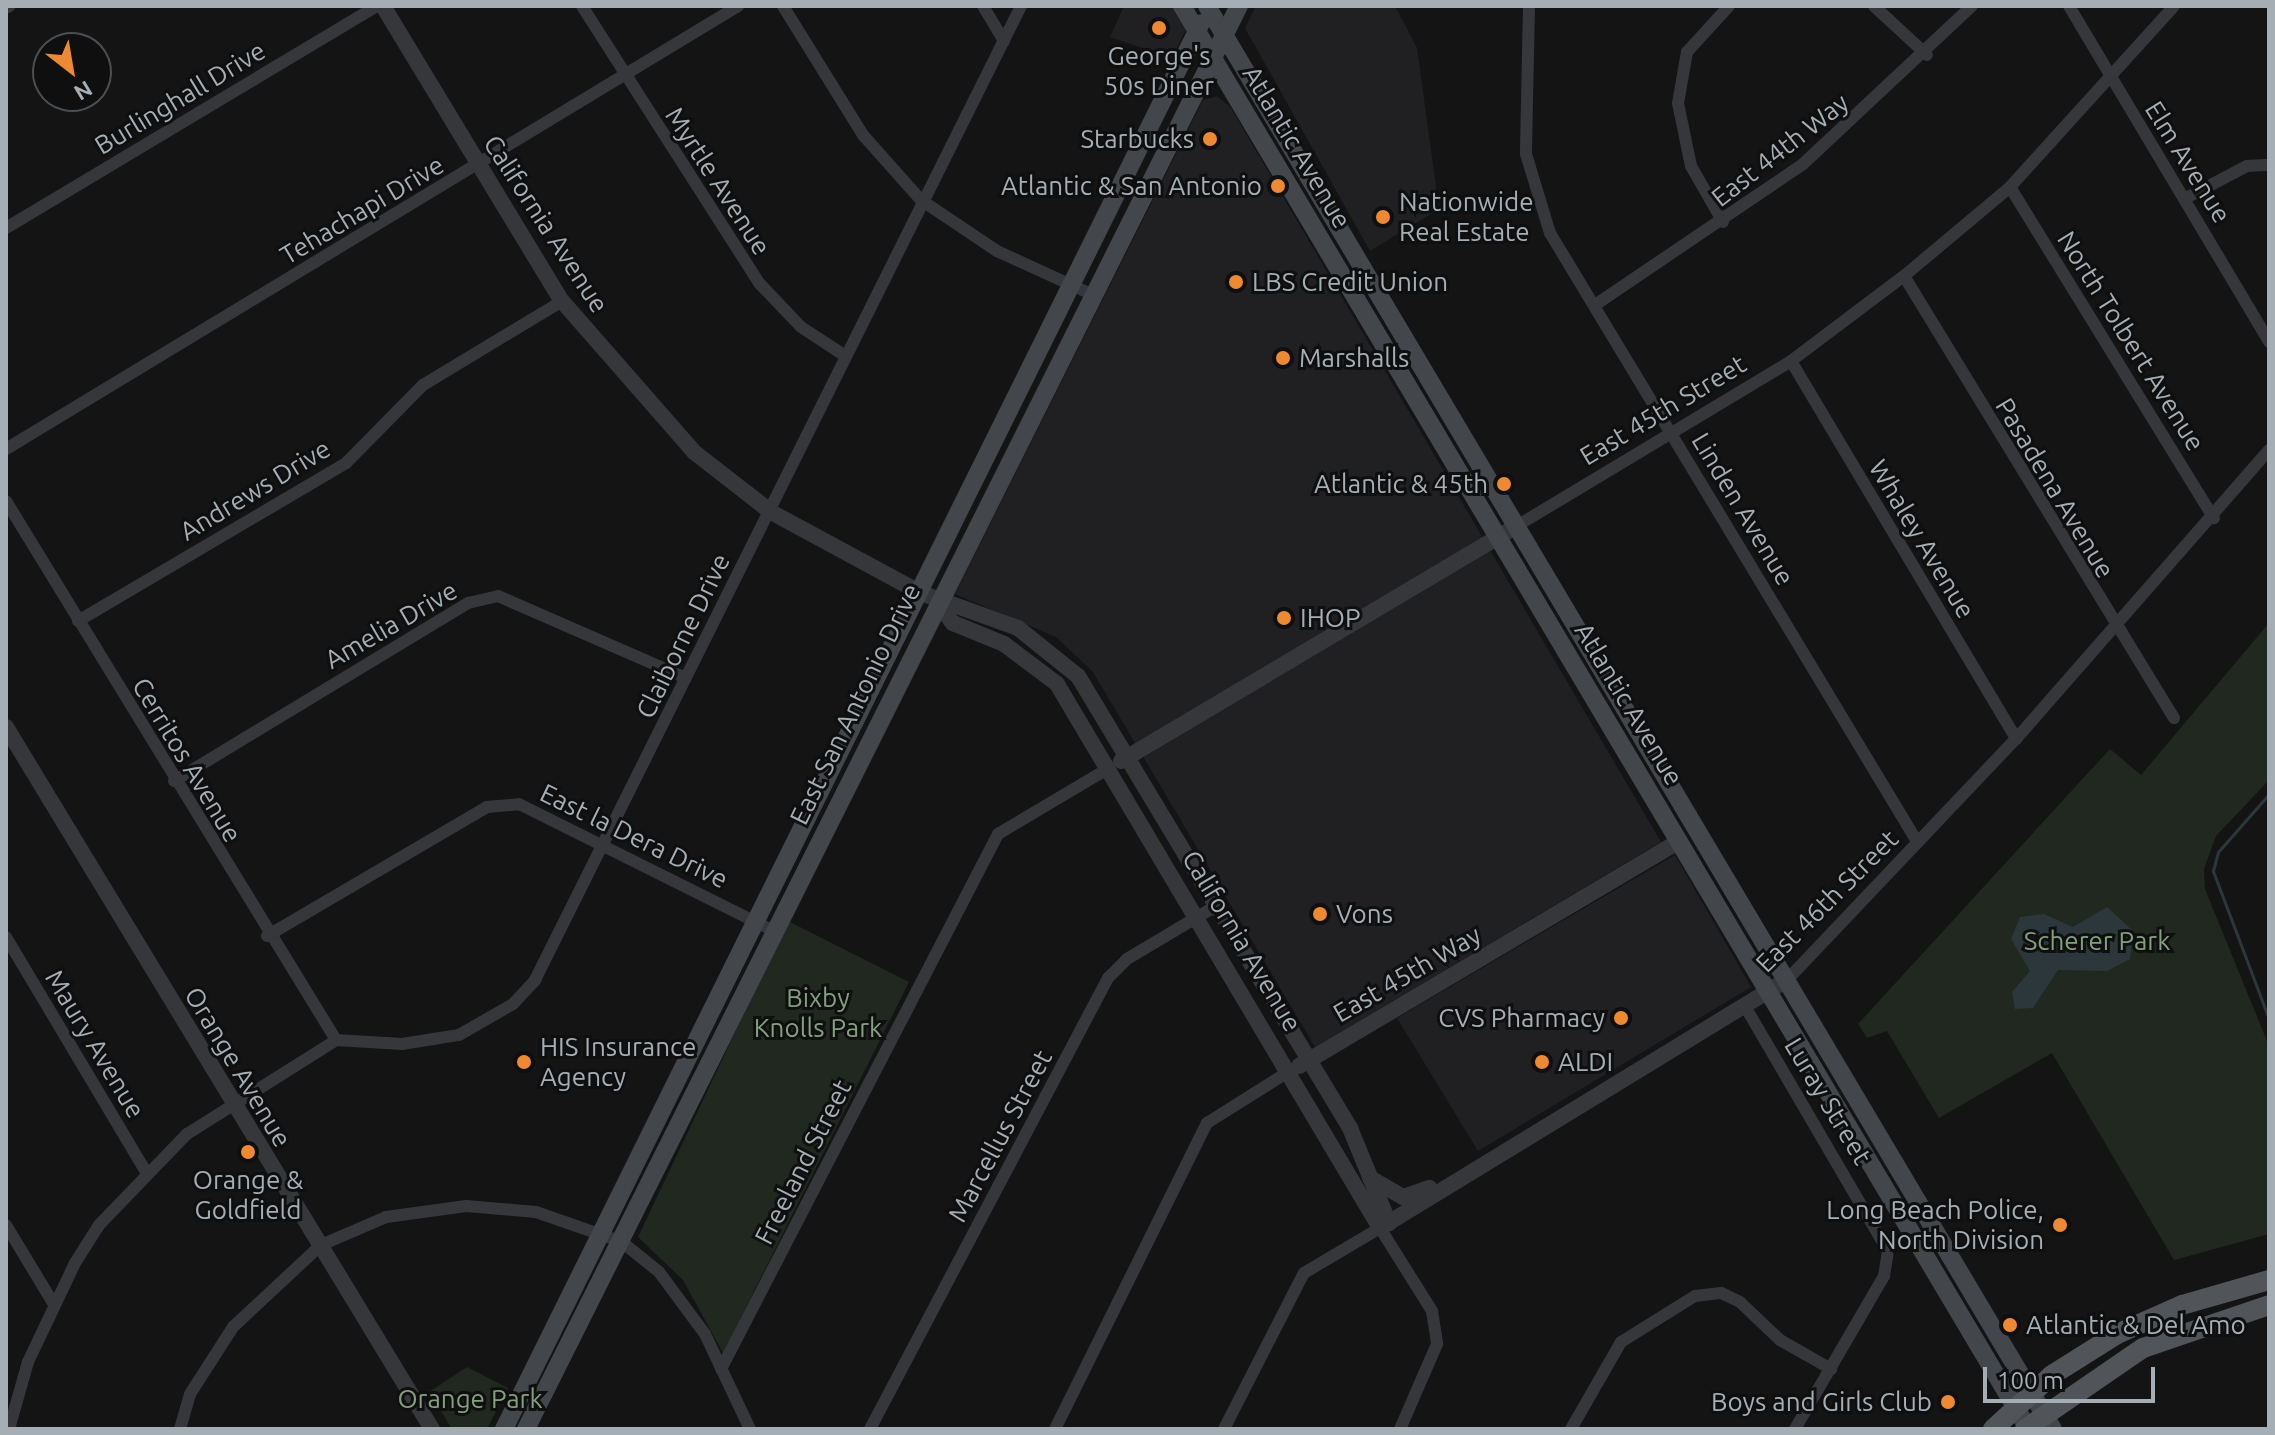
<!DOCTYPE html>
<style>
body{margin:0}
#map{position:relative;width:2275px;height:1435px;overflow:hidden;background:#141415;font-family:Ubuntu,sans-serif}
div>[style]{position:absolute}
.built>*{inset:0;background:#202022}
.green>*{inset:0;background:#202820}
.water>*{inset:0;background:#2c373b}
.stream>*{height:3px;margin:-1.5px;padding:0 1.5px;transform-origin:1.5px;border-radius:1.5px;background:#2c373b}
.minor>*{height:12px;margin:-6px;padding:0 6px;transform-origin:6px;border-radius:6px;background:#35373a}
.tertiary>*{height:16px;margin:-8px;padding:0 8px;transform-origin:8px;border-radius:8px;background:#35373a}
.secondary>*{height:18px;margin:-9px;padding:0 9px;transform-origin:9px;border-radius:9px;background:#43464a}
.primary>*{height:20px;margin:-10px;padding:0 10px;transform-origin:10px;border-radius:10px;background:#515459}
.dots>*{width:22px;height:22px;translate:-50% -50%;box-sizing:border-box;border:4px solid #0f0f10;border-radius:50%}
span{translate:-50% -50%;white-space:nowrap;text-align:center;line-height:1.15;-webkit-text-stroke:6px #0f0f10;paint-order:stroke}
.poi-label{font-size:26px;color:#a6aeb5}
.right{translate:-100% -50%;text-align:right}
.left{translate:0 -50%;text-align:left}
.street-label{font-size:26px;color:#a6aeb5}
.park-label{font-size:26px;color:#82a07d}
.frame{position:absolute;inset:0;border:8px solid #a6aeb5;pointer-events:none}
.north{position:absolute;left:32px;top:32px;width:80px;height:80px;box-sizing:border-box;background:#0f0f10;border:2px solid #4b4f52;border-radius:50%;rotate:149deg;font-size:22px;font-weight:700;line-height:32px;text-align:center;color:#a6aeb5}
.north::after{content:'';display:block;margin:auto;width:28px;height:36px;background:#ee8933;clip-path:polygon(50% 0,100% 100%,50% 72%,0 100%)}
.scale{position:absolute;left:1983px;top:1367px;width:172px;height:36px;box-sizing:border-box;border:4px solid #a6aeb5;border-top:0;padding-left:10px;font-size:24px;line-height:28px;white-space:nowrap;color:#a6aeb5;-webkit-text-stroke:6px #0f0f10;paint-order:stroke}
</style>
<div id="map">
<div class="built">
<div style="clip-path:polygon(1124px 6px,1197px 6px,1172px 58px,1110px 37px)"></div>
<div style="clip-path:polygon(1256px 6px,1396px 8px,1417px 48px,1439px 209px,1370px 251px,1245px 28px)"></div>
<div style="clip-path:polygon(1217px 96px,1231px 108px,1661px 842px,1315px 1047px,1093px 672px,1056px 637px,955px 594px,1203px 100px)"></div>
<div style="clip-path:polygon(1675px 855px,1751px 987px,1478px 1151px,1397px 1018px)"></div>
</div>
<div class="green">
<div style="clip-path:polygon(2269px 623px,2269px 780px,2216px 836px,2204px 869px,2205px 889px,2269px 1046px,2269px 1234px,2174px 1260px,2052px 1053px,1939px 1118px,1887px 1031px,1867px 1038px,1858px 1024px,2110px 749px,2141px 775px)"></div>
<div style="clip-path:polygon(788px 921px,909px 982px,723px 1353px,683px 1280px,638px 1237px)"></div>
<div style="clip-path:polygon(467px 1367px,508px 1388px,487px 1429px,452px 1429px,429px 1392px)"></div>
</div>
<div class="water">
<div style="clip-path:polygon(2107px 907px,2133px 931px,2130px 959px,2107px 971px,2058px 970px,2033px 1008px,2015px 1009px,2012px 992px,2030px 971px,2011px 939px,2020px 917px,2044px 914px,2073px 927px)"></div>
</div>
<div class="stream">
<div style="left:2269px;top:794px;width:77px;rotate:131.3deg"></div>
<div style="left:2218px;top:852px;width:20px;rotate:105deg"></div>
<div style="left:2213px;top:871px;width:158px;rotate:69.3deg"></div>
</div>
<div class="minor">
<div style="left:582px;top:6px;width:330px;rotate:57.4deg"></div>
<div style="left:760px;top:284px;width:59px;rotate:46.4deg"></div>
<div style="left:801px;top:327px;width:51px;rotate:33.1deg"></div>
<div style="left:783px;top:6px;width:152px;rotate:58.2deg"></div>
<div style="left:863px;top:135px;width:87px;rotate:48.3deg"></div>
<div style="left:921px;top:200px;width:92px;rotate:33.9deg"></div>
<div style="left:997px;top:251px;width:106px;rotate:24.6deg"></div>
<div style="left:983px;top:6px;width:41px;rotate:59deg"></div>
<div style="left:1529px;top:6px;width:148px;rotate:91.2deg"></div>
<div style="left:1526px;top:154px;width:83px;rotate:73.1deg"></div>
<div style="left:1550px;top:233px;width:712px;rotate:58.9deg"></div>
<div style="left:1874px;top:6px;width:72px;rotate:42.8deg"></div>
<div style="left:2069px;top:6px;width:391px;rotate:59.2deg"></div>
<div style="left:6px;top:8px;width:4px;rotate:-27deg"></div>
<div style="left:2010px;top:187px;width:389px;rotate:58.4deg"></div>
<div style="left:2186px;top:198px;width:69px;rotate:-27.7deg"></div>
<div style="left:2247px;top:166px;width:22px;rotate:-3deg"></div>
<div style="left:1723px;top:222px;width:64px;rotate:-119.7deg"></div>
<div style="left:1691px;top:166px;width:64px;rotate:-101.7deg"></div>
<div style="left:1678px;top:103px;width:52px;rotate:-80deg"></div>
<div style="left:1687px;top:52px;width:62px;rotate:-47.6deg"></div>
<div style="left:6px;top:228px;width:432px;rotate:-30.9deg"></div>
<div style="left:1904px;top:276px;width:518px;rotate:58.58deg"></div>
<div style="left:1595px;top:305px;width:251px;rotate:-34.1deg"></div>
<div style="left:1803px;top:164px;width:231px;rotate:-43.1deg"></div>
<div style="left:1791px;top:361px;width:440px;rotate:59.2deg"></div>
<div style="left:6px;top:449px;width:856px;rotate:-31.18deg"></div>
<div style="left:6px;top:501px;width:632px;rotate:58.52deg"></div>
<div style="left:1515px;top:527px;width:322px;rotate:-31deg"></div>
<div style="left:1791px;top:361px;width:141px;rotate:-37deg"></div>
<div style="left:1904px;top:276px;width:138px;rotate:-40deg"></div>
<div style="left:2010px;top:187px;width:244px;rotate:-47.8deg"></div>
<div style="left:78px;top:621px;width:311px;rotate:-30.5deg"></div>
<div style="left:346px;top:463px;width:110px;rotate:-45.4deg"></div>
<div style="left:423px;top:385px;width:162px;rotate:-31.1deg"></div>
<div style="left:174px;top:781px;width:344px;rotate:-31.2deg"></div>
<div style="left:468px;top:603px;width:31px;rotate:-13deg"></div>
<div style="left:498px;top:596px;width:205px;rotate:23.6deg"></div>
<div style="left:267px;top:936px;width:255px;rotate:-30.4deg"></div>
<div style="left:487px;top:807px;width:32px;rotate:-5deg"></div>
<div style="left:519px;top:804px;width:283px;rotate:26.5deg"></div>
<div style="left:6px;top:937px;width:274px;rotate:59.2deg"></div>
<div style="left:1787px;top:980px;width:332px;rotate:-46.5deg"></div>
<div style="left:2016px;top:739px;width:384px;rotate:-48.8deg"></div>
<div style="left:1746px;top:1008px;width:281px;rotate:59.7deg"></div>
<div style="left:1888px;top:1251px;width:25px;rotate:99deg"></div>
<div style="left:1884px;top:1276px;width:177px;rotate:120.2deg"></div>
<div style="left:6px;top:1225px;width:91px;rotate:58.9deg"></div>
<div style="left:721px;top:1369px;width:602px;rotate:-62.63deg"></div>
<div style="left:998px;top:834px;width:129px;rotate:-30.7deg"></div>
<div style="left:9px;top:1429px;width:70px;rotate:-74.2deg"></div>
<div style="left:28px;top:1362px;width:110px;rotate:-64.6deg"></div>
<div style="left:75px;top:1263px;width:45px;rotate:-57.7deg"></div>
<div style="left:99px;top:1225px;width:127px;rotate:-46deg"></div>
<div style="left:187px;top:1134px;width:176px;rotate:-32.2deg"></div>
<div style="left:336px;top:1040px;width:66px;rotate:3.5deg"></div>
<div style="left:402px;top:1044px;width:58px;rotate:-9deg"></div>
<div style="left:459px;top:1035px;width:62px;rotate:-29.9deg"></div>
<div style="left:513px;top:1004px;width:33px;rotate:-47deg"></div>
<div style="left:535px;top:980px;width:1089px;rotate:-63.48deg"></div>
<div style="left:180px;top:1429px;width:36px;rotate:-74deg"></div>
<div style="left:190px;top:1394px;width:80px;rotate:-57.3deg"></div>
<div style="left:233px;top:1327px;width:120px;rotate:-43deg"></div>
<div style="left:321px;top:1245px;width:71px;rotate:-23.3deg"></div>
<div style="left:386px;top:1217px;width:81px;rotate:-7.8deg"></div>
<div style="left:466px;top:1206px;width:70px;rotate:4.9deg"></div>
<div style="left:536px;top:1212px;width:91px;rotate:19.2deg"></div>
<div style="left:622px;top:1242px;width:48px;rotate:39deg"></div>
<div style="left:659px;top:1272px;width:77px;rotate:53.4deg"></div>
<div style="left:705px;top:1334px;width:105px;rotate:64.7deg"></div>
<div style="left:870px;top:1429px;width:510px;rotate:-62.18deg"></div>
<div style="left:1108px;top:978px;width:27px;rotate:-45deg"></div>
<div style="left:1127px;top:959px;width:104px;rotate:-30.8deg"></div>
<div style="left:1055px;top:1429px;width:342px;rotate:-63.6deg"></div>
<div style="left:1207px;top:1123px;width:99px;rotate:-32.2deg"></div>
<div style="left:1224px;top:1429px;width:175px;rotate:-62.9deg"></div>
<div style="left:1304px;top:1273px;width:88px;rotate:-30.6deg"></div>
<div style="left:1380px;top:1228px;width:98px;rotate:57.9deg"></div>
<div style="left:1432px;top:1311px;width:33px;rotate:81deg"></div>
<div style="left:1437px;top:1344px;width:93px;rotate:113.5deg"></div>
<div style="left:1571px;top:1429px;width:100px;rotate:-60.1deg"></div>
<div style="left:1621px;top:1342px;width:87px;rotate:-31.9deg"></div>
<div style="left:1695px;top:1296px;width:26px;rotate:-7deg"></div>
<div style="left:1721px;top:1293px;width:21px;rotate:25deg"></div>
<div style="left:1740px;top:1302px;width:55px;rotate:43.5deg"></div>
<div style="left:1780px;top:1340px;width:59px;rotate:29.6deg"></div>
</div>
<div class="tertiary">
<div style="left:383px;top:6px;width:345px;rotate:58.8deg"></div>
<div style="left:562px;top:301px;width:201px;rotate:48.8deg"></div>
<div style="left:694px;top:452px;width:98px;rotate:37.9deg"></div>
<div style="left:771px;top:512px;width:170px;rotate:28.4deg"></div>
<div style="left:921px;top:593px;width:103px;rotate:19.8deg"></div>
<div style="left:1018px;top:628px;width:77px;rotate:38.7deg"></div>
<div style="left:1078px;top:676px;width:528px;rotate:58.96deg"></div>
<div style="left:1350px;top:1128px;width:103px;rotate:67.7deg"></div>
<div style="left:936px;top:600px;width:29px;rotate:54deg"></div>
<div style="left:953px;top:623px;width:55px;rotate:22.4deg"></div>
<div style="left:1004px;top:644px;width:66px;rotate:37deg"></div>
<div style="left:1057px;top:684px;width:633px;rotate:59.3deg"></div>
<div style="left:1380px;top:1228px;width:477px;rotate:-31.4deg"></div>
<div style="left:6px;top:727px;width:821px;rotate:58.75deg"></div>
<div style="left:1121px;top:761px;width:458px;rotate:-30.7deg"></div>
<div style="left:1299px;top:1066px;width:442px;rotate:-30.6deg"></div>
<div style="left:1370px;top:1178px;width:38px;rotate:30deg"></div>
<div style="left:1403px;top:1197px;width:28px;rotate:-19deg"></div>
</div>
<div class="secondary">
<div style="left:1182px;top:6px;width:1645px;rotate:59.26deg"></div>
<div style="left:1207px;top:6px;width:1655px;rotate:59.27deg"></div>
<div style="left:504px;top:1429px;width:1569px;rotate:-63.63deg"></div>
<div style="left:526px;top:1429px;width:1592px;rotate:-63.39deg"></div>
</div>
<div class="primary">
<div style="left:1993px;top:1429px;width:80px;rotate:-42.5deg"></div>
<div style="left:2052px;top:1375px;width:77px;rotate:-32.2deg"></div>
<div style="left:2117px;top:1334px;width:71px;rotate:-24deg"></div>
<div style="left:2182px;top:1305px;width:91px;rotate:-16deg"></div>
<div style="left:2025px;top:1429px;width:143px;rotate:-34.5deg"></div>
<div style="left:2143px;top:1348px;width:133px;rotate:-18.8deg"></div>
</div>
<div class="dots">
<div style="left:1159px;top:28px;background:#ee8933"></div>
<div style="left:1210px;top:139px;background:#ee8933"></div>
<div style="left:1278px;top:186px;background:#ee8933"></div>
<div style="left:1383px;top:217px;background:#ee8933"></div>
<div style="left:1236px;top:282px;background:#ee8933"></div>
<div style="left:1283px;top:358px;background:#ee8933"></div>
<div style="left:1504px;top:484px;background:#ee8933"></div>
<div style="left:1284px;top:618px;background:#ee8933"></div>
<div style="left:1320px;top:914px;background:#ee8933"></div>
<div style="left:1621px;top:1018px;background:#ee8933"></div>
<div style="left:524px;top:1062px;background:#ee8933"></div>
<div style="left:1542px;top:1062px;background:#ee8933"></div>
<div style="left:248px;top:1152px;background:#ee8933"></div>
<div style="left:2060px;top:1225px;background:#ee8933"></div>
<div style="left:2010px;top:1325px;background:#ee8933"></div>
<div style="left:1948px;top:1402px;background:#ee8933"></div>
</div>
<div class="poi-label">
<span style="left:1159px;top:71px">George's<br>50s Diner</span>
<span class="right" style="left:1194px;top:139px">Starbucks</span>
<span class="right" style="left:1262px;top:186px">Atlantic &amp; San Antonio</span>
<span class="left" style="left:1399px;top:217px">Nationwide<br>Real Estate</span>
<span class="left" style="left:1252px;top:282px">LBS Credit Union</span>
<span class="left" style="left:1299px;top:358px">Marshalls</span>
<span class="right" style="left:1488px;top:484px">Atlantic &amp; 45th</span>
<span class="left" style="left:1300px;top:618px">IHOP</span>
<span class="left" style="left:1336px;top:914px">Vons</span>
<span class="right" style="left:1605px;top:1018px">CVS Pharmacy</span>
<span class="left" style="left:540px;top:1062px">HIS Insurance<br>Agency</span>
<span class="left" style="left:1558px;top:1062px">ALDI</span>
<span style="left:248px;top:1195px">Orange &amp;<br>Goldfield</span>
<span class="right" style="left:2044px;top:1225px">Long Beach Police,<br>North Division</span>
<span class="left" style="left:2026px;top:1325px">Atlantic &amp; Del Amo</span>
<span class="right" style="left:1932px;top:1402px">Boys and Girls Club</span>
</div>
<div class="street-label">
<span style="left:180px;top:98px;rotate:-31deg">Burlinghall Drive</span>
<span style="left:1297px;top:147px;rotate:59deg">Atlantic Avenue</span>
<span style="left:1780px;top:150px;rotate:-38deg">East 44th Way</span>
<span style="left:2188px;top:162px;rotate:58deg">Elm Avenue</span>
<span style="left:718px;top:181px;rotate:57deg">Myrtle Avenue</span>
<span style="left:362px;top:210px;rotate:-31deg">Tehachapi Drive</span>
<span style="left:546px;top:224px;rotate:57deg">California Avenue</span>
<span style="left:2131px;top:341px;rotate:58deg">North Tolbert Avenue</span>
<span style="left:1663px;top:410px;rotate:-31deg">East 45th Street</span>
<span style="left:2055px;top:488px;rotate:59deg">Pasadena Avenue</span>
<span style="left:255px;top:490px;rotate:-31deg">Andrews Drive</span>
<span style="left:1743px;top:509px;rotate:59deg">Linden Avenue</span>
<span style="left:1922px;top:539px;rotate:59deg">Whaley Avenue</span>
<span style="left:391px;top:625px;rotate:-30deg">Amelia Drive</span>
<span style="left:683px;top:636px;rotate:-64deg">Claiborne Drive</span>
<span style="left:855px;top:704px;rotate:-64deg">East San Antonio Drive</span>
<span style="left:1629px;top:704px;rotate:59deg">Atlantic Avenue</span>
<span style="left:187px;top:760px;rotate:59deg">Cerritos Avenue</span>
<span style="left:634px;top:836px;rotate:26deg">East la Dera Drive</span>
<span style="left:1827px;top:901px;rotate:-45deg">East 46th Street</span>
<span style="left:1242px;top:941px;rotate:59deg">California Avenue</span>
<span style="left:1407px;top:974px;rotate:-30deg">East 45th Way</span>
<span style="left:95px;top:1044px;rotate:59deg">Maury Avenue</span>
<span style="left:238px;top:1067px;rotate:59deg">Orange Avenue</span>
<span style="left:1828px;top:1101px;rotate:59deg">Luray Street</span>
<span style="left:1000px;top:1136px;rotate:-62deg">Marcellus Street</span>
<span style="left:803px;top:1162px;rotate:-63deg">Freeland Street</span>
</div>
<div class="park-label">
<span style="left:2097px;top:941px">Scherer Park</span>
<span style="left:818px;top:1013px">Bixby<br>Knolls Park</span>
<span style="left:470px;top:1399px">Orange Park</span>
</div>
<div class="frame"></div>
<div class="north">N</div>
<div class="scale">100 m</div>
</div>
